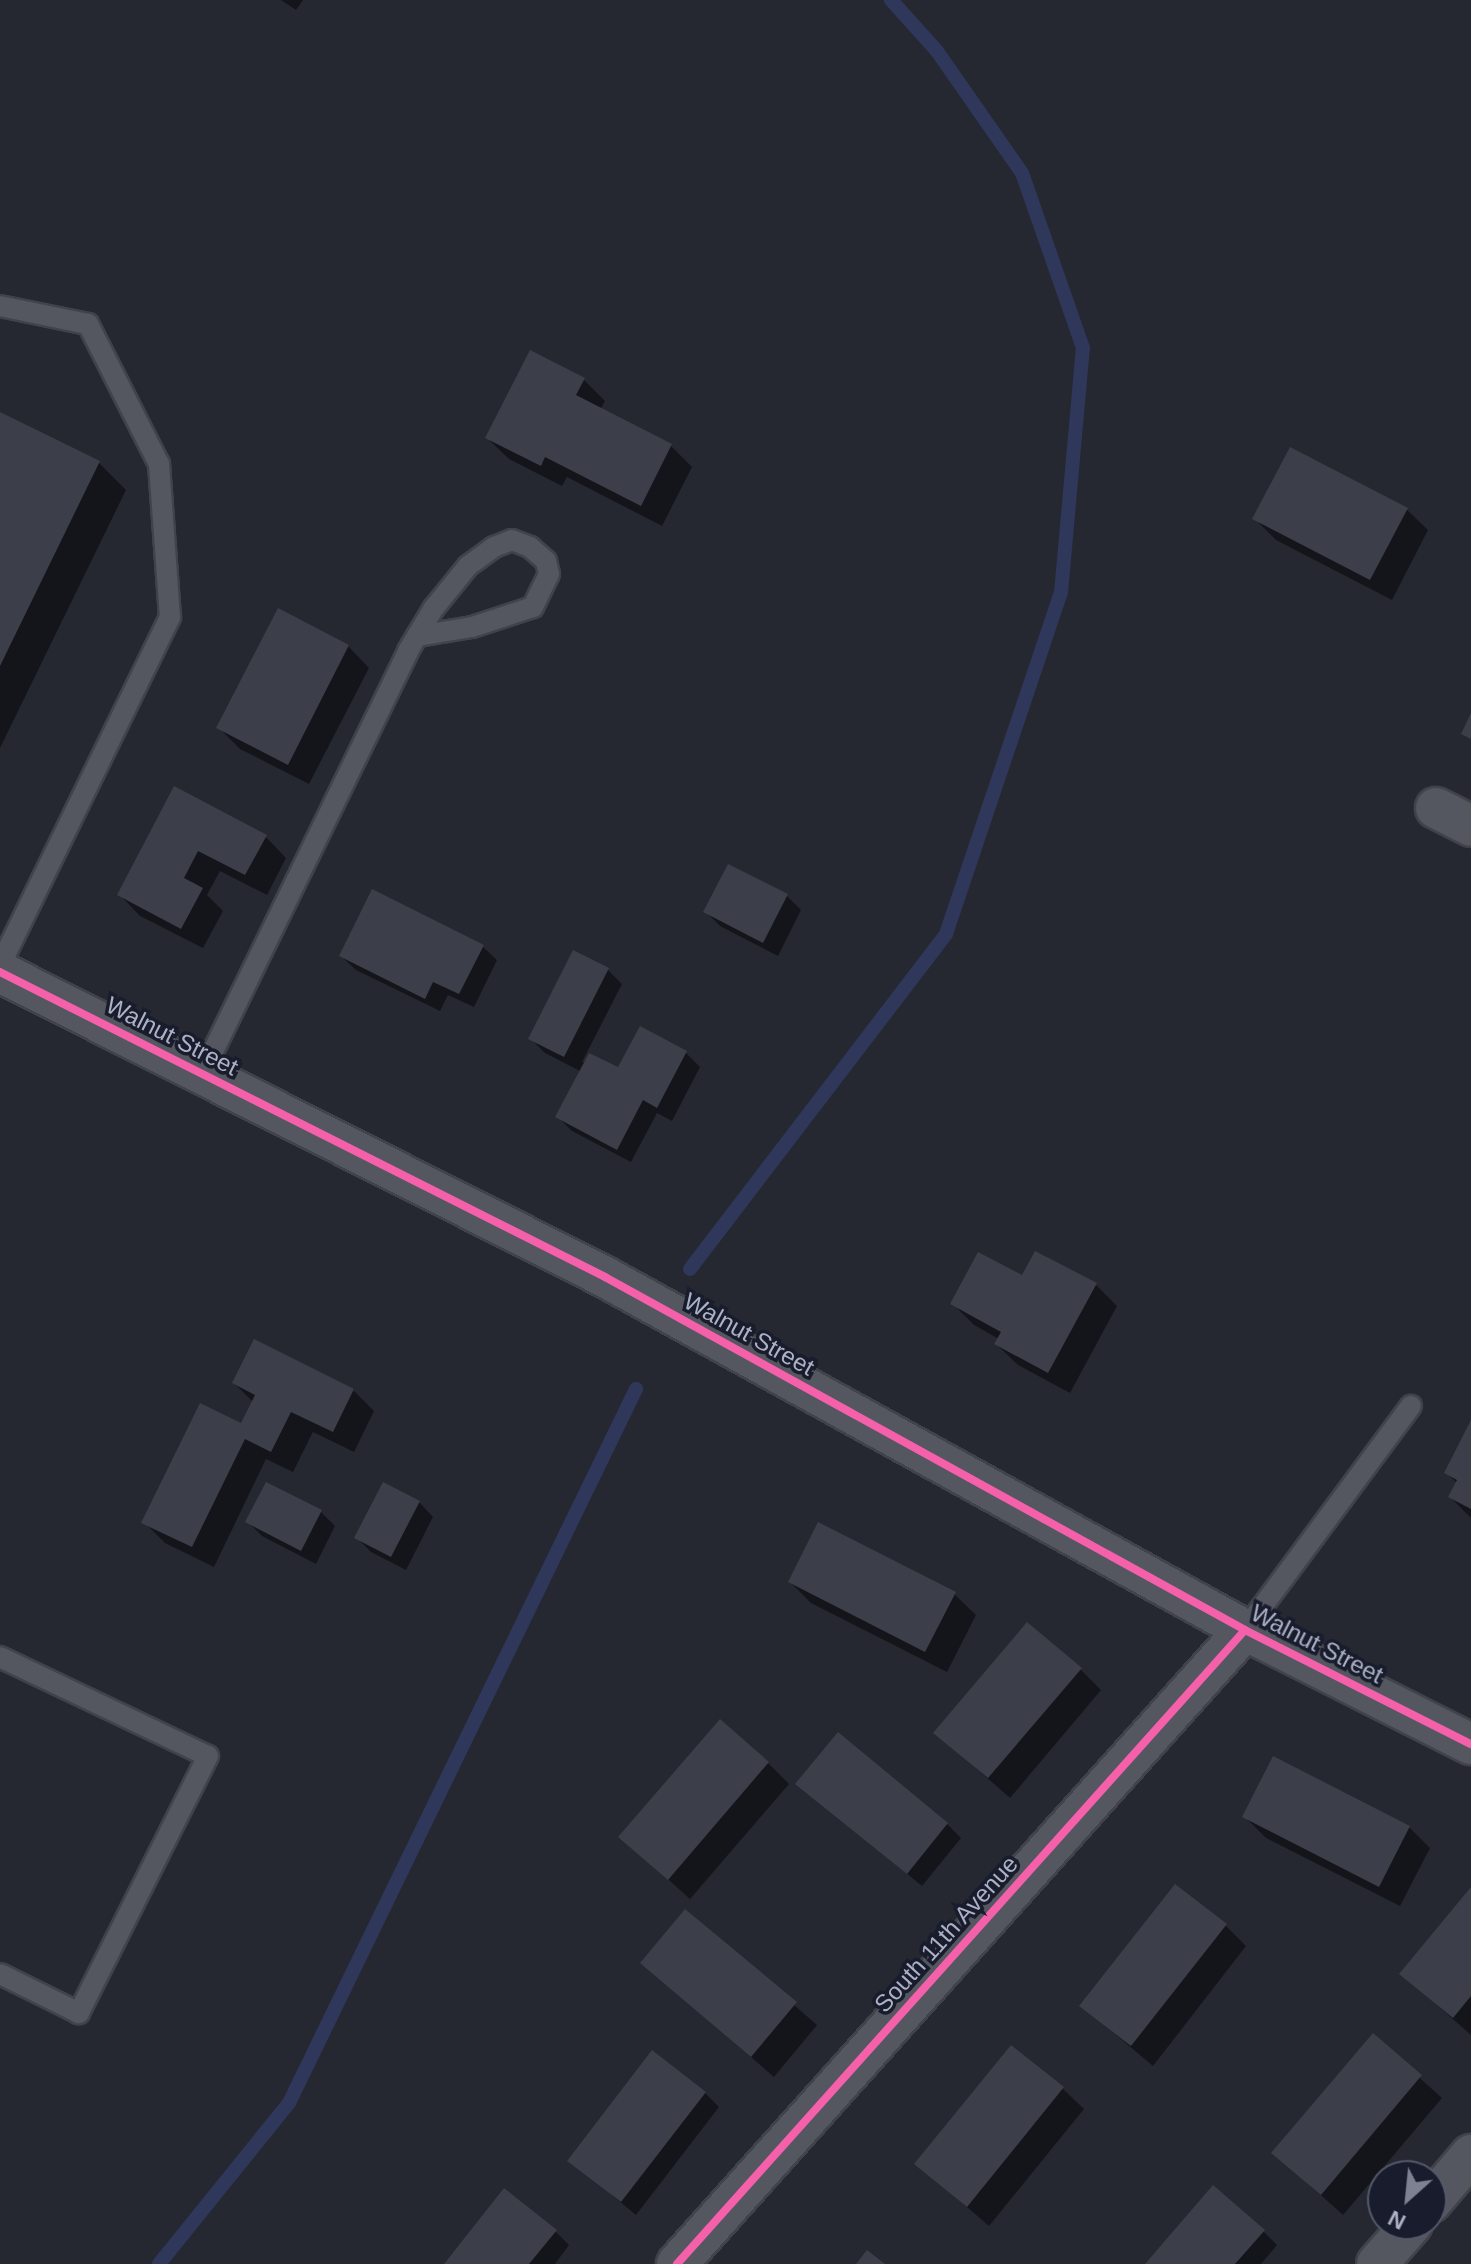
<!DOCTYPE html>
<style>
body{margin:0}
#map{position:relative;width:1471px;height:2264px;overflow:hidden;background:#252831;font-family:Helvetica,sans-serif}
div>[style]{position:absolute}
.shadow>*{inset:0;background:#0007}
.stream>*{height:14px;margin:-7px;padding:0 7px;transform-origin:7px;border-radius:7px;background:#2f385a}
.building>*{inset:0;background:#3c3f49}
.roads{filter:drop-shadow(2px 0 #41434b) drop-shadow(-2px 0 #41434b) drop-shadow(0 2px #41434b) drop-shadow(0 -2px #41434b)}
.lane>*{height:20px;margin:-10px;padding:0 10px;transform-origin:10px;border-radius:10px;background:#545660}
.street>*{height:40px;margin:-20px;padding:0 20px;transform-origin:20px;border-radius:20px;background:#545660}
.cycleway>*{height:8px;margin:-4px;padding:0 4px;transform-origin:4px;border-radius:4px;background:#f560ab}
span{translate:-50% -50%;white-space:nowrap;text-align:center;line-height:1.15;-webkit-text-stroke:7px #181c2c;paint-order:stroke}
.street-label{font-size:24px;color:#acb1c5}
.north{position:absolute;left:1367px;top:2160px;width:80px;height:80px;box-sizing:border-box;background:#181c2c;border:2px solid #535869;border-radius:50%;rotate:207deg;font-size:22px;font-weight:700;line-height:32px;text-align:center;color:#acb1c5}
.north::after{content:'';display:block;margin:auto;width:28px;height:36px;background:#7d8191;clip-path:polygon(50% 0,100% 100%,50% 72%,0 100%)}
</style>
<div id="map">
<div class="shadow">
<div style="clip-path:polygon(281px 0,303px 0,296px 10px)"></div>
<div style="clip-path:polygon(584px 380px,605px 401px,600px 410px,671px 446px,692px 467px,662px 526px,567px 477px,562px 486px,509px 459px,487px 438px)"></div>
<div style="clip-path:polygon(0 415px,98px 462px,126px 490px,0 748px)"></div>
<div style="clip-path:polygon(1406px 509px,1428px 530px,1392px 600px,1276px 540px,1255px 519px)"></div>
<div style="clip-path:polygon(348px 646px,369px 668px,309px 784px,240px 749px,219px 728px)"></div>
<div style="clip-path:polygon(175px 789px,265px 836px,286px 858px,267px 895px,220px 871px,207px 895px,223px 911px,203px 948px,140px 916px,119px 894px)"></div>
<div style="clip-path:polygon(729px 867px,787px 896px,801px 910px,778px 956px,720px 926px,706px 912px)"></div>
<div style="clip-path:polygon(482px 946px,497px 960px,474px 1007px,448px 995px,440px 1011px,356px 970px,341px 956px)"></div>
<div style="clip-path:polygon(608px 970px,622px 984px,582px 1062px,619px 1070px,640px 1029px,686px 1053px,700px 1067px,672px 1121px,657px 1113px,631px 1162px,572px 1131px,558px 1117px,582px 1072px,545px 1053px,530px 1038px)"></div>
<div style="clip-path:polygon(1023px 1278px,1095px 1284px,1117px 1306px,1070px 1393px,1018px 1365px,996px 1344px,999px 1339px,974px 1325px,953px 1304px)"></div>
<div style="clip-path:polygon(234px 1383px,353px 1390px,374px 1411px,354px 1452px,313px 1432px,293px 1472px,266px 1459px,214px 1567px,165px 1543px,144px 1522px,242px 1426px,253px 1402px)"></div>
<div style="clip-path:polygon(1471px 1424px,1471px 1518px,1450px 1497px,1457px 1483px,1446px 1472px)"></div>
<div style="clip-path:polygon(419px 1502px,433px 1517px,406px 1570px,371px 1552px,357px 1538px)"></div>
<div style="clip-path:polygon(321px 1512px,335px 1526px,316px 1564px,262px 1536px,248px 1522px)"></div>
<div style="clip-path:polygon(790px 1582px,954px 1594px,976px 1615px,947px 1672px,811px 1603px)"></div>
<div style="clip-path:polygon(1080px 1669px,1101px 1690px,1010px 1798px,936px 1733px)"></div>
<div style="clip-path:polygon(768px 1763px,789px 1784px,690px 1899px,621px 1837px)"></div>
<div style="clip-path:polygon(798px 1784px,947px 1824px,961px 1838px,922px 1886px)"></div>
<div style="clip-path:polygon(1245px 1817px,1409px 1827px,1430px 1848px,1400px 1906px,1266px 1838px)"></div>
<div style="clip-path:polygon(1471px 1890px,1471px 2035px,1402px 1974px)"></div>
<div style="clip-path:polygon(686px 1911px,817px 2025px,774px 2077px,642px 1963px)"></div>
<div style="clip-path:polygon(1225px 1925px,1246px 1946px,1153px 2066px,1082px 2006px)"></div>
<div style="clip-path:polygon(1373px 2036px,1442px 2098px,1343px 2215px,1274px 2153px)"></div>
<div style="clip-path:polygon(1062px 2088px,1084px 2109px,989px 2226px,917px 2164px)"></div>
<div style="clip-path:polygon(705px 2093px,719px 2107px,636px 2215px,569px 2160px)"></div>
<div style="clip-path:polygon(555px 2231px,569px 2245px,555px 2264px,446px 2264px)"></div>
<div style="clip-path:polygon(1263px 2231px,1277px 2245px,1261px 2264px,1148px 2264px)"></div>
</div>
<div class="stream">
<div style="left:690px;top:1269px;width:422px;rotate:-52.6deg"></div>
<div style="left:946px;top:934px;width:360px;rotate:-71.4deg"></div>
<div style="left:1061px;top:593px;width:246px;rotate:-84.9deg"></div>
<div style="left:1083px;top:348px;width:185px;rotate:-109.2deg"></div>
<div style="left:1022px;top:173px;width:149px;rotate:-124.9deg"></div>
<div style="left:937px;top:51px;width:69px;rotate:-132deg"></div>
<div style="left:159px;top:2264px;width:207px;rotate:-51.1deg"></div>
<div style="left:289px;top:2103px;width:794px;rotate:-64.08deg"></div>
</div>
<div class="building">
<div style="clip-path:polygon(530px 350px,585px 378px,576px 395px,672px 444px,641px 506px,545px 457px,541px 466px,485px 438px)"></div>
<div style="clip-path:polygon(0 412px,100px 461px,0 666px)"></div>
<div style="clip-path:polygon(1290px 447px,1408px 508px,1370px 580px,1252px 519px)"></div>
<div style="clip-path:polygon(278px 608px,349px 645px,288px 765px,216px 728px)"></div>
<div style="clip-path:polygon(1471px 713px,1471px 739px,1461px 734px)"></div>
<div style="clip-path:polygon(174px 786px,267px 835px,245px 875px,198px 851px,184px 878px,203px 888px,181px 929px,117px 895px)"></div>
<div style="clip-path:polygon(728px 864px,788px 894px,763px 943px,703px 912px)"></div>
<div style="clip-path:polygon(372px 889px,484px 945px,459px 994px,433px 982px,425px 999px,339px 956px)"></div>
<div style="clip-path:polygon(573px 950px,609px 968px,564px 1057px,528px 1039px)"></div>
<div style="clip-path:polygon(640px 1026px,687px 1051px,657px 1108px,643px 1100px,617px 1150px,555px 1117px,589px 1053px,618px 1067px)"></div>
<div style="clip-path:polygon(1035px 1251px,1097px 1283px,1048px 1373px,994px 1344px,1001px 1332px,950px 1304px,978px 1252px,1022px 1275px)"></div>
<div style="clip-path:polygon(254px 1339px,354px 1389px,333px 1432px,291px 1412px,271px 1452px,245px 1439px,192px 1547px,141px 1523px,200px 1403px,241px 1423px,255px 1395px,232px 1383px)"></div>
<div style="clip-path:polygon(1471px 1420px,1471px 1509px,1448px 1497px,1457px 1480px,1444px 1473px)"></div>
<div style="clip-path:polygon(266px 1482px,322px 1510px,301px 1551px,245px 1522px)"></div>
<div style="clip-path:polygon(383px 1482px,420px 1501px,391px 1557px,354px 1538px)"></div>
<div style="clip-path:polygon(818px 1522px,956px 1592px,925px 1652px,788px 1582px)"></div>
<div style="clip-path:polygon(1027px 1622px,1082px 1668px,988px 1778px,933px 1733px)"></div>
<div style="clip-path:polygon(720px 1719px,769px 1762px,668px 1880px,618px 1837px)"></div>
<div style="clip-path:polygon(838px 1732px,948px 1823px,907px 1874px,795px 1784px)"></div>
<div style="clip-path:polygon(1273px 1756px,1410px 1826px,1379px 1887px,1242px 1817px)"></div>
<div style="clip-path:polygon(1175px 1884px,1227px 1924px,1131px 2046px,1079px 2006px)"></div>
<div style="clip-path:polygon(1471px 1887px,1471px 1996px,1453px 2018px,1399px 1974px)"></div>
<div style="clip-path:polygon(685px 1909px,797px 2002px,751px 2057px,640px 1963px)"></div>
<div style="clip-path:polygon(1373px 2033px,1422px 2075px,1321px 2195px,1271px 2153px)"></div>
<div style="clip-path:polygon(1011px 2045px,1064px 2087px,967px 2207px,914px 2164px)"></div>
<div style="clip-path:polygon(652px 2050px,706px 2092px,621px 2202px,567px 2161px)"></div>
<div style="clip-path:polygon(1213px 2185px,1265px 2230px,1235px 2264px,1145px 2264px)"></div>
<div style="clip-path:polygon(504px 2188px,557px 2230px,529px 2264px,444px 2264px)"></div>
<div style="clip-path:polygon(867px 2250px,885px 2264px,856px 2264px)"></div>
</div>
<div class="roads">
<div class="lane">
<div style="left:0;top:306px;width:90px;rotate:11.6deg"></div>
<div style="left:88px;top:324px;width:157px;rotate:63.1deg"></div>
<div style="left:159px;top:464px;width:153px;rotate:85.9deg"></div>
<div style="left:170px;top:617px;width:387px;rotate:116deg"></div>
<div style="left:202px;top:1074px;width:470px;rotate:-64deg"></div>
<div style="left:408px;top:651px;width:17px;rotate:-59deg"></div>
<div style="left:417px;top:636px;width:33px;rotate:-59deg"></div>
<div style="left:434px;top:608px;width:54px;rotate:-51deg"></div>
<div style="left:468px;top:566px;width:32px;rotate:-36deg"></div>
<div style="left:494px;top:547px;width:19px;rotate:-21deg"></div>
<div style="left:512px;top:540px;width:19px;rotate:21deg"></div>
<div style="left:530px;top:547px;width:21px;rotate:41deg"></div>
<div style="left:546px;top:561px;width:13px;rotate:77deg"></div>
<div style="left:549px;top:574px;width:37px;rotate:116deg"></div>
<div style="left:533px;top:607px;width:64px;rotate:161.8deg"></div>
<div style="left:472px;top:627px;width:56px;rotate:170.7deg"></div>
<div style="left:1245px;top:1630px;width:279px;rotate:-53.5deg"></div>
<div style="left:0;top:1657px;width:230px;rotate:25.5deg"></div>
<div style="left:208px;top:1756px;width:288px;rotate:116.7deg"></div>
<div style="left:79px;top:2013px;width:88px;rotate:-153.7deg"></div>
</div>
<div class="street">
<div style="left:1436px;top:808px;width:39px;rotate:27deg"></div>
<div style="left:0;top:972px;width:678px;rotate:26.75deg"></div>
<div style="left:605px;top:1277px;width:731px;rotate:28.88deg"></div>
<div style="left:1245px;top:1630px;width:253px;rotate:26.8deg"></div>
<div style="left:1431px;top:2202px;width:62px;rotate:-49.6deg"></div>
<div style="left:677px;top:2264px;width:851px;rotate:-48.14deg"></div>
<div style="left:1377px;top:2264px;width:53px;rotate:-48.8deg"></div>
</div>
</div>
<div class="cycleway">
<div style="left:0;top:972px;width:678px;rotate:26.75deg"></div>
<div style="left:605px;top:1277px;width:731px;rotate:28.88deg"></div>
<div style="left:1245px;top:1630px;width:253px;rotate:26.8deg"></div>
<div style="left:677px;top:2264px;width:851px;rotate:-48.14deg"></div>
</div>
<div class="street-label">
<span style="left:172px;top:1036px;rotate:27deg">Walnut Street</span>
<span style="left:749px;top:1334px;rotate:29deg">Walnut Street</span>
<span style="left:1317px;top:1644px;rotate:27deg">Walnut Street</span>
<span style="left:946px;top:1934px;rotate:-48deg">South 11th Avenue</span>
</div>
<div class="north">N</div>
</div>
